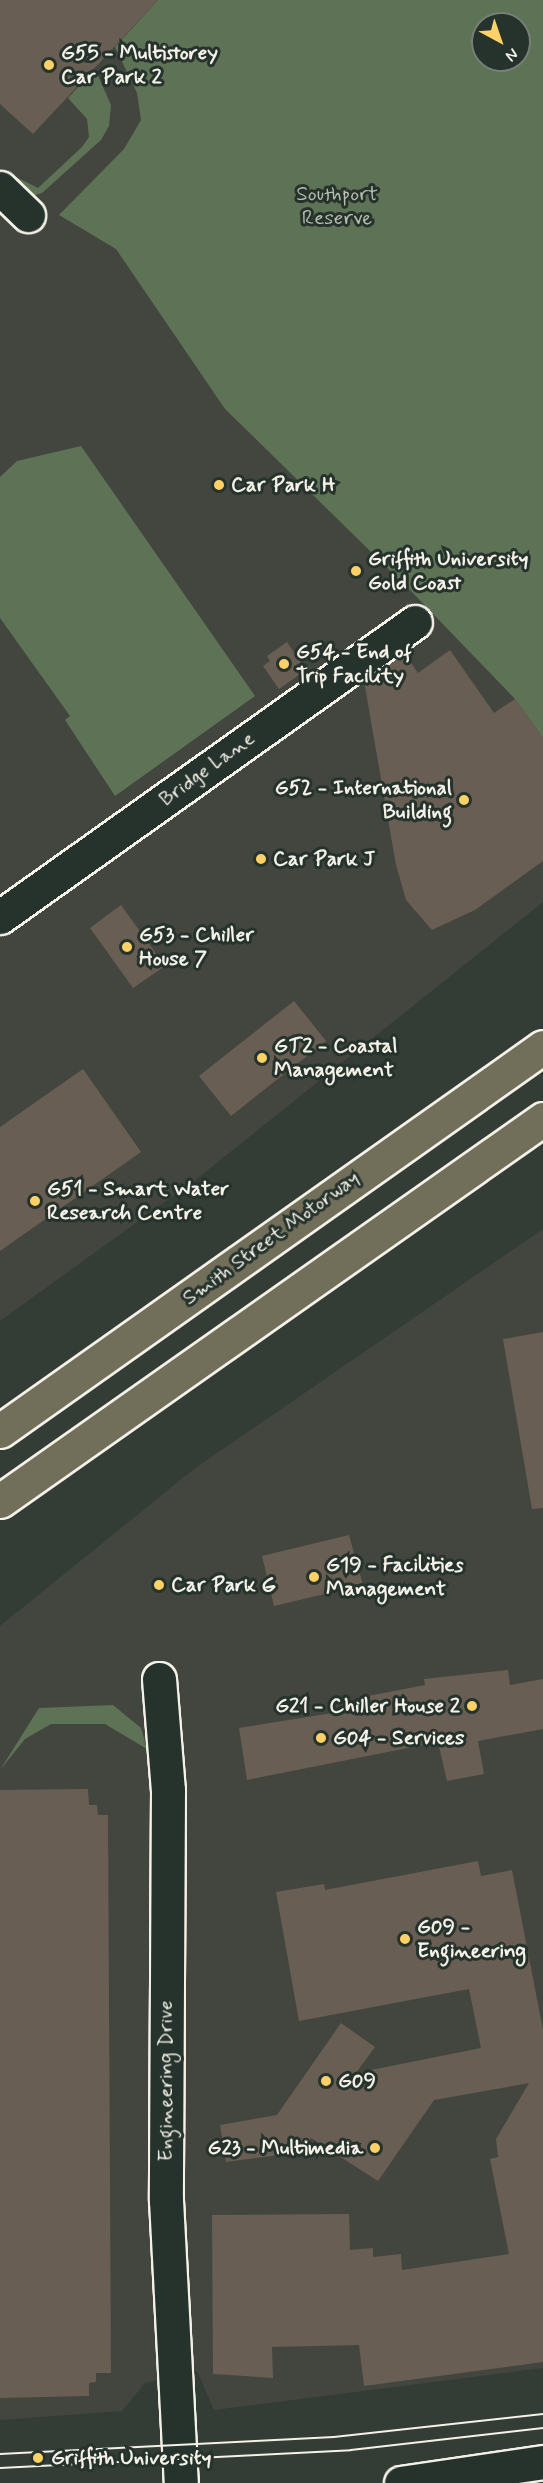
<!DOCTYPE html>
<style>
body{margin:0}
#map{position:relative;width:543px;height:2483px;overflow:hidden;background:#333c35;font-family:Mynerve,sans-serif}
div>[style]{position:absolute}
.built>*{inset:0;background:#43463e}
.green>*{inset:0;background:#5e7255}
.building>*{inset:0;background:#695e53}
.roads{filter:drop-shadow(2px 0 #f4f1e8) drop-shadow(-2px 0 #f4f1e8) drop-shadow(0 2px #f4f1e8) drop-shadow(0 -2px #f4f1e8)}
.minor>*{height:33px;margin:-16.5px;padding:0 16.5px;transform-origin:16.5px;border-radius:16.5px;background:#26332d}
.highway>*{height:33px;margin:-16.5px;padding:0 16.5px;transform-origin:16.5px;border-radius:16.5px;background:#716e59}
.tram>*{height:1.5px;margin:-0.75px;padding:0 0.75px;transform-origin:0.75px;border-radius:0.75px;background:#f4f1e8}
.dots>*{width:16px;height:16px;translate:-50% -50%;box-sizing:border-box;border:3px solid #26332d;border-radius:50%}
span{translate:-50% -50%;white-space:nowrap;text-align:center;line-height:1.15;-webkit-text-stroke:6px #26332d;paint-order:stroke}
.poi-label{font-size:21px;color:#f4f1e8;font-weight:700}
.left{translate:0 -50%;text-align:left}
.right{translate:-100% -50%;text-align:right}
.park-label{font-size:21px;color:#b8bead}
.street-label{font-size:21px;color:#f4f1e8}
.north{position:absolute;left:471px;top:12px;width:60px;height:60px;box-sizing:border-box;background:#26332d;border:2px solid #787f78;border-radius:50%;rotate:140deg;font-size:16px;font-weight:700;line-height:24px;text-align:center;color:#f4f1e8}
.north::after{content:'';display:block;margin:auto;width:21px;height:27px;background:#ffd166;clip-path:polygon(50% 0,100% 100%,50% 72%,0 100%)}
</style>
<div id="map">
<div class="built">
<div style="clip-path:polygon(evenodd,0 0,543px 0,543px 902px,194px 1181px,0 1321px,0 0,483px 24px,519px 24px,519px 60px,483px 60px,483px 24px)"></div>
<div style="clip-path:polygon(543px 1229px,543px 2368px,214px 2410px,197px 2371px,145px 2383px,122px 2411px,0 2420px,0 1626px,194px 1469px)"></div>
</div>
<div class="green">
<div style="clip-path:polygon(evenodd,158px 0,543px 0,543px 738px,515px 699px,410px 590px,225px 409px,116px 249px,59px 215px,124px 149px,141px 120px,137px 93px,115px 47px,158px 0,483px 24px,519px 24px,519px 60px,483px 60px,483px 24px)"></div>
<div style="clip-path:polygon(95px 69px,111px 105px,109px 126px,101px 140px,42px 193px,32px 196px,8px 173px,38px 188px,82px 147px,89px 137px,87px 119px,68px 98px)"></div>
<div style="clip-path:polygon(81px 446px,255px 696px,115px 796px,65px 720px,70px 716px,0 618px,0 477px,17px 461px)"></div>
<div style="clip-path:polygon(113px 1705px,141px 1728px,147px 1749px,105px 1724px,51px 1724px,25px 1739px,0 1770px,39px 1708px)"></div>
</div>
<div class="building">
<div style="clip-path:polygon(0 0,158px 0,33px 134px,0 104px)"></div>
<div style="clip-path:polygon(287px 642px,306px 670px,279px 689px,263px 666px,270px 661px,267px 656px)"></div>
<div style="clip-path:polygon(450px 650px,494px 713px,515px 699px,543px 738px,543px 861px,475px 910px,432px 930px,406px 900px,396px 865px,364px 681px,404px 653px,418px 673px)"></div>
<div style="clip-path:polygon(121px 905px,165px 966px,133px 988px,90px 928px)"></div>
<div style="clip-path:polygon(294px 1001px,326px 1041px,231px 1116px,199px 1076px)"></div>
<div style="clip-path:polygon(83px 1069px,141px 1152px,0 1251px,0 1127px)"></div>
<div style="clip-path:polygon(543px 1332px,543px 1508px,532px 1509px,503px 1339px)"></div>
<div style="clip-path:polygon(349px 1535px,363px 1585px,274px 1606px,262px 1556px)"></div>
<div style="clip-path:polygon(508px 1670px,510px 1685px,543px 1679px,543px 1729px,478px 1741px,484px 1774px,447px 1781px,438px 1742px,247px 1780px,239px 1728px,370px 1707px,368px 1696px,425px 1685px,424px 1679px)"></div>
<div style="clip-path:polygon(88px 1789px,89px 1805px,97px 1805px,98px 1815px,108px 1815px,111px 2373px,96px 2373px,96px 2382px,89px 2383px,89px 2396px,0 2398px,0 1790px)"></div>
<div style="clip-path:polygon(478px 1861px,481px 1876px,512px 1870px,543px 2030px,543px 2362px,364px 2386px,359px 2345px,272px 2347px,273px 2378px,213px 2374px,212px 2215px,349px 2214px,350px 2250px,373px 2248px,373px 2257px,401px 2254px,402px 2270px,509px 2254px,490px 2159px,498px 2157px,496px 2139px,529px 2083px,434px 2100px,378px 2181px,311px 2138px,302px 2152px,226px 2162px,220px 2125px,277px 2115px,341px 2023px,375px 2047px,356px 2073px,481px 2048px,469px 1989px,299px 2021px,276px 1892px,324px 1884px,325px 1890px)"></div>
</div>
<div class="roads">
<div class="minor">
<div style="left:0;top:188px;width:39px;rotate:44deg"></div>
<div style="left:0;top:917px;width:509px;rotate:-35.41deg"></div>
<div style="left:159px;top:1679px;width:111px;rotate:85.4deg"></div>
<div style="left:168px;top:1790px;width:410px;rotate:90.3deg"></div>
<div style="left:166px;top:2200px;width:283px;rotate:87deg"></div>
<div style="left:401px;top:2483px;width:144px;rotate:-8.4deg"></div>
</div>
<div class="highway">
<div style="left:0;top:1431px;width:665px;rotate:-35.27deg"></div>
<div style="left:0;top:1501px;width:664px;rotate:-35.13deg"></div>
</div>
</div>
<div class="tram">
<div style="left:0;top:2454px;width:334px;rotate:-2.9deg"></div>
<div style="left:334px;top:2437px;width:210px;rotate:-6.3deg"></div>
<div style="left:0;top:2468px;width:351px;rotate:-2.9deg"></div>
<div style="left:351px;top:2450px;width:193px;rotate:-6.5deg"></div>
</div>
<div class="dots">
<div style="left:49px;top:65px;background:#ffd166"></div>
<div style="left:219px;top:485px;background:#ffd166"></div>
<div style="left:356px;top:571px;background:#ffd166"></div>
<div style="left:284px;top:664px;background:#ffd166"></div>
<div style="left:464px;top:800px;background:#ffd166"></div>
<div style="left:261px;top:859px;background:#ffd166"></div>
<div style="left:127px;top:947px;background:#ffd166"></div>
<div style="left:262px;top:1058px;background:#ffd166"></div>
<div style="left:35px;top:1201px;background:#ffd166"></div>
<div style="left:314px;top:1577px;background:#ffd166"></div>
<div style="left:159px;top:1585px;background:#ffd166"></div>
<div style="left:472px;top:1706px;background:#ffd166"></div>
<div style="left:321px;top:1738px;background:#ffd166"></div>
<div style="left:405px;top:1939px;background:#ffd166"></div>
<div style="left:326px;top:2081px;background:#ffd166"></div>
<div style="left:375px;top:2148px;background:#ffd166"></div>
<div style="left:38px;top:2458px;background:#ffd166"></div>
</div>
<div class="poi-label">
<span class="left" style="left:61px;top:65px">G55 - Multistorey<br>Car Park 2</span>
<span class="left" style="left:231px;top:485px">Car Park H</span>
<span class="left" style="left:368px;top:571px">Griffith University<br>Gold Coast</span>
<span class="left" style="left:296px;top:664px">G54 - End of<br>Trip Facility</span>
<span class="right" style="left:452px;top:800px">G52 - International<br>Building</span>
<span class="left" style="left:273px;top:859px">Car Park J</span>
<span class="left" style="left:139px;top:947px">G53 - Chiller<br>House 7</span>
<span class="left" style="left:274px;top:1058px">GT2 - Coastal<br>Management</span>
<span class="left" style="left:47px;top:1201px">G51 - Smart Water<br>Research Centre</span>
<span class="left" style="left:326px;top:1577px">G19 - Facilities<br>Management</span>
<span class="left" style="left:171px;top:1585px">Car Park G</span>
<span class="right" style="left:460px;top:1706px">G21 - Chiller House 2</span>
<span class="left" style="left:333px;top:1738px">G04 - Services</span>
<span class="left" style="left:417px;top:1939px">G09 -<br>Engineering</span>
<span class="left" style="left:338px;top:2081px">G09</span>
<span class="right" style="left:363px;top:2148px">G23 - Multimedia</span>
<span class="left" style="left:51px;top:2458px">Griffith University</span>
</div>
<div class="park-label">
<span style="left:337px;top:206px">Southport<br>Reserve</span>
</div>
<div class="street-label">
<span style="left:207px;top:769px;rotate:-36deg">Bridge Lane</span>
<span style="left:271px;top:1238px;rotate:-36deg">Smith Street Motorway</span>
<span style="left:166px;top:2081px;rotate:-90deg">Engineering Drive</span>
</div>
<div class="north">N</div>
</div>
